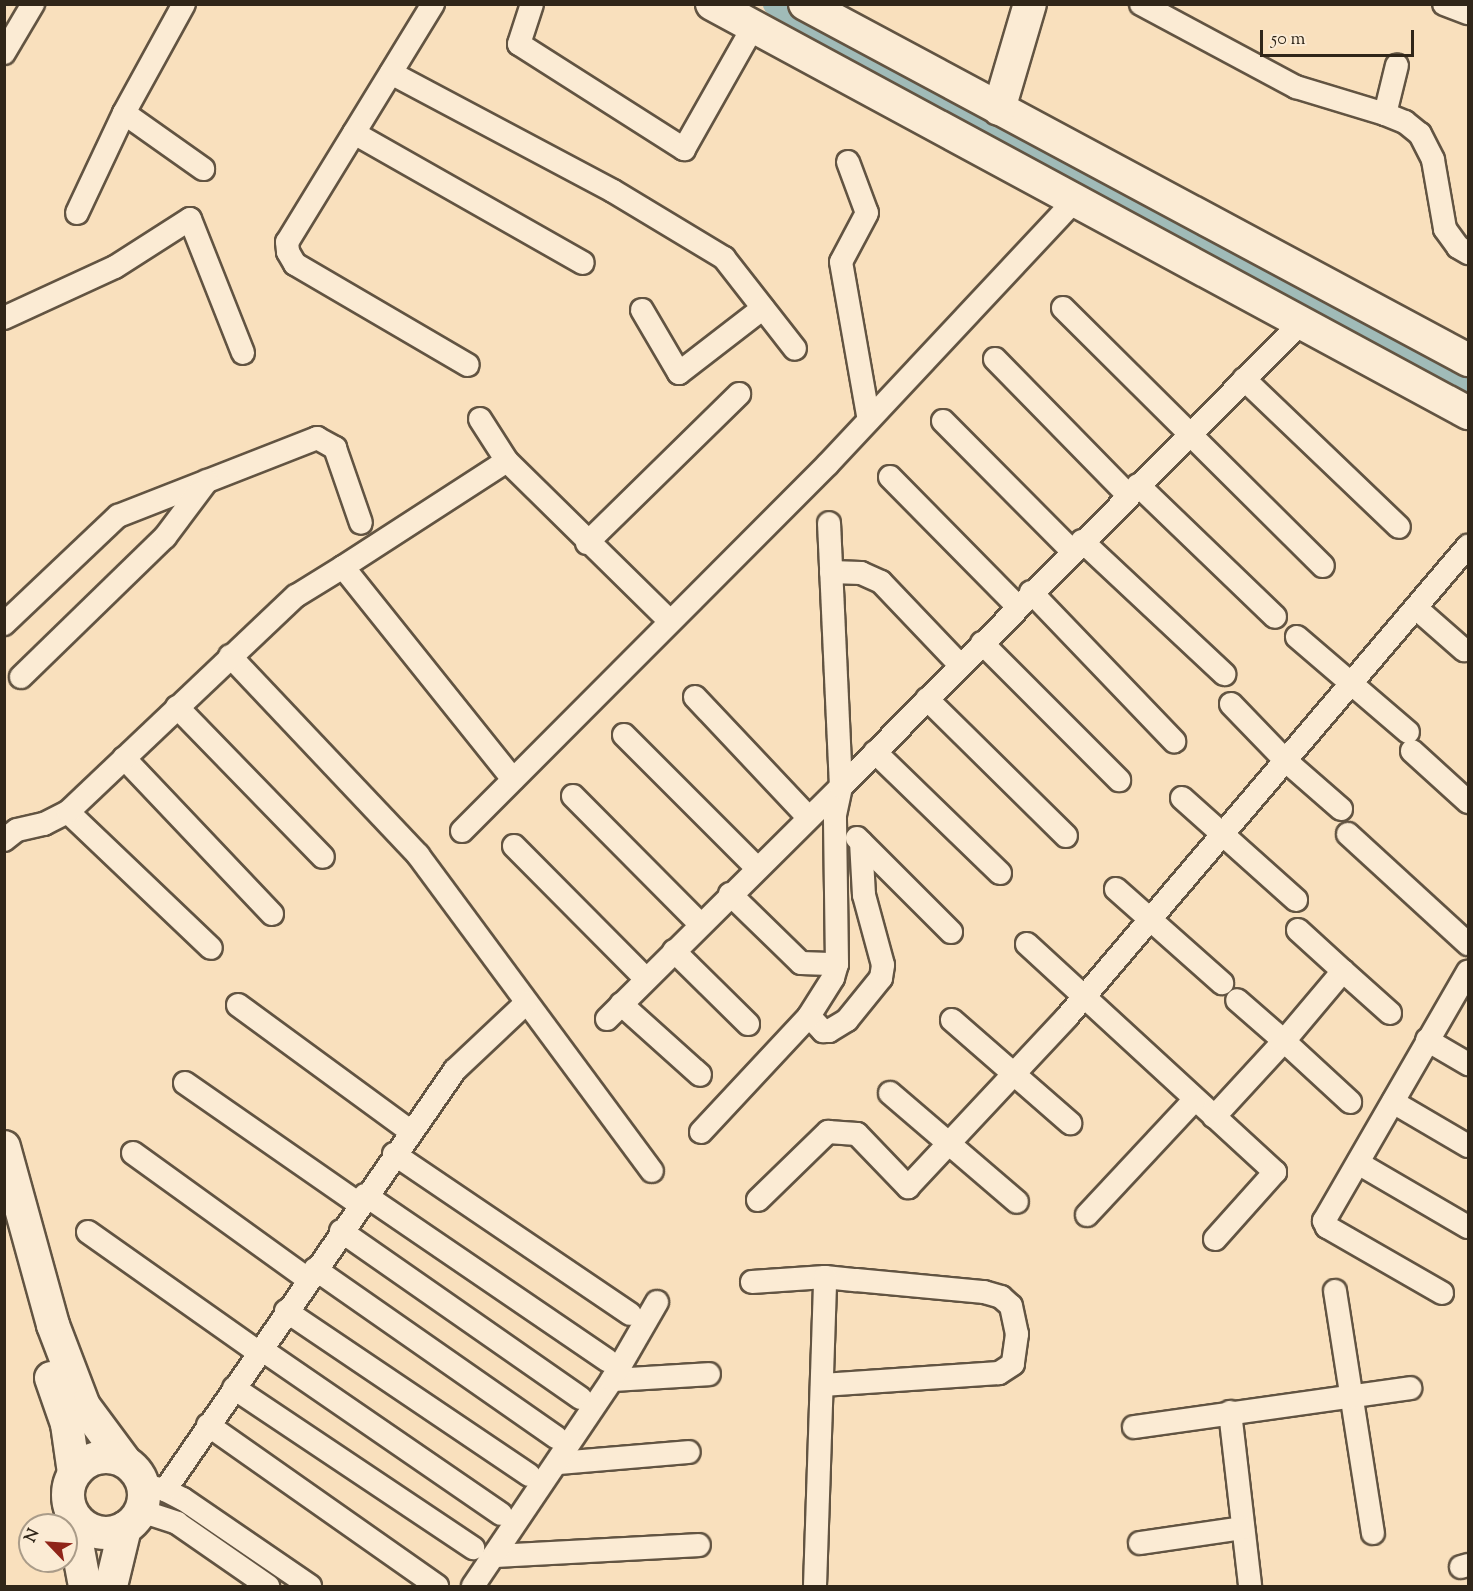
<!DOCTYPE html>
<style>
body{margin:0}
#map{position:relative;width:1473px;height:1591px;overflow:hidden;background:#f9e0bd;font-family:"Sorts Mill Goudy",serif}
div>[style]{position:absolute}
.canal>*{height:21px;margin:-10.5px;padding:0 10.5px;transform-origin:10.5px;border-radius:10.5px;background:#a0bbb8}
.roads{filter:drop-shadow(2px 0 #625442) drop-shadow(-2px 0 #625442) drop-shadow(0 2px #625442) drop-shadow(0 -2px #625442)}
.street>*{height:22px;margin:-11px;padding:0 11px;transform-origin:11px;border-radius:11px;background:#fbebd4}
.secondary>*{height:32px;margin:-16px;padding:0 16px;transform-origin:16px;border-radius:16px;background:#fbebd4}
.secondary>.ring{margin:-16px;padding:0;box-sizing:content-box;background:none;border:32px solid #fbebd4;border-radius:50%}
span{translate:-50% -50%;white-space:nowrap;text-align:center;line-height:1.15;-webkit-text-stroke:4.5px #fbebd4;paint-order:stroke}
.frame{position:absolute;inset:0;border:6px solid #302619;pointer-events:none}
.north{position:absolute;left:18px;top:1513px;width:60px;height:60px;box-sizing:border-box;background:#fbebd4;border:2px solid #aa9c89;border-radius:50%;rotate:295deg;font-size:16px;font-weight:700;line-height:24px;text-align:center;color:#302619}
.north::after{content:'';display:block;margin:auto;width:21px;height:27px;background:#8f2418;clip-path:polygon(50% 0,100% 100%,50% 72%,0 100%)}
.scale{position:absolute;left:1260px;top:30px;width:154px;height:27px;box-sizing:border-box;border:3px solid #302619;border-top:0;padding-left:8px;font-size:18px;line-height:21px;white-space:nowrap;color:#302619;-webkit-text-stroke:4px #fbebd4;paint-order:stroke}
</style>
<div id="map">
<div class="canal">
<div style="left:773px;top:4px;width:793px;rotate:28.73deg"></div>
</div>
<div class="roads">
<div class="street">
<div style="left:433px;top:4px;width:279px;rotate:121.5deg"></div>
<div style="left:287px;top:242px;width:10px;rotate:84deg"></div>
<div style="left:288px;top:252px;width:14px;rotate:60deg"></div>
<div style="left:295px;top:264px;width:200px;rotate:30.3deg"></div>
<div style="left:532px;top:4px;width:42px;rotate:108deg"></div>
<div style="left:519px;top:44px;width:196px;rotate:32.5deg"></div>
<div style="left:684px;top:149px;width:140px;rotate:-60.5deg"></div>
<div style="left:1141px;top:4px;width:176px;rotate:28.2deg"></div>
<div style="left:1296px;top:87px;width:93px;rotate:16.9deg"></div>
<div style="left:1385px;top:114px;width:50px;rotate:-76.2deg"></div>
<div style="left:1444px;top:4px;width:26px;rotate:21deg"></div>
<div style="left:4px;top:53px;width:57px;rotate:-59.4deg"></div>
<div style="left:391px;top:73px;width:251px;rotate:28deg"></div>
<div style="left:613px;top:191px;width:130px;rotate:31.1deg"></div>
<div style="left:724px;top:258px;width:115px;rotate:52deg"></div>
<div style="left:124px;top:113px;width:97px;rotate:35.3deg"></div>
<div style="left:1385px;top:114px;width:22px;rotate:22deg"></div>
<div style="left:1405px;top:122px;width:19px;rotate:39deg"></div>
<div style="left:1420px;top:134px;width:29px;rotate:63deg"></div>
<div style="left:1433px;top:160px;width:70px;rotate:80.1deg"></div>
<div style="left:1445px;top:229px;width:22px;rotate:54deg"></div>
<div style="left:1458px;top:247px;width:12px;rotate:31deg"></div>
<div style="left:354px;top:133px;width:263px;rotate:29.6deg"></div>
<div style="left:848px;top:162px;width:54px;rotate:69.6deg"></div>
<div style="left:867px;top:213px;width:55px;rotate:118deg"></div>
<div style="left:841px;top:262px;width:160px;rotate:80deg"></div>
<div style="left:77px;top:213px;width:110px;rotate:-64.8deg"></div>
<div style="left:124px;top:113px;width:124px;rotate:-61.2deg"></div>
<div style="left:1063px;top:308px;width:366px;rotate:44.8deg"></div>
<div style="left:642px;top:310px;width:73px;rotate:59.6deg"></div>
<div style="left:679px;top:373px;width:106px;rotate:-37.7deg"></div>
<div style="left:4px;top:318px;width:122px;rotate:-24.7deg"></div>
<div style="left:115px;top:267px;width:89px;rotate:-32.6deg"></div>
<div style="left:190px;top:219px;width:144px;rotate:68.4deg"></div>
<div style="left:995px;top:359px;width:190px;rotate:45.6deg"></div>
<div style="left:1244px;top:379px;width:214px;rotate:43.7deg"></div>
<div style="left:480px;top:419px;width:50px;rotate:57.3deg"></div>
<div style="left:943px;top:421px;width:183px;rotate:45.2deg"></div>
<div style="left:890px;top:477px;width:181px;rotate:45.4deg"></div>
<div style="left:1138px;top:485px;width:190px;rotate:43.9deg"></div>
<div style="left:1082px;top:541px;width:195px;rotate:43.1deg"></div>
<div style="left:587px;top:543px;width:213px;rotate:-44.4deg"></div>
<div style="left:343px;top:567px;width:195px;rotate:-32.9deg"></div>
<div style="left:507px;top:461px;width:228px;rotate:44.5deg"></div>
<div style="left:831px;top:572px;width:30px;rotate:2deg"></div>
<div style="left:861px;top:573px;width:22px;rotate:24deg"></div>
<div style="left:881px;top:582px;width:115px;rotate:46.4deg"></div>
<div style="left:1031px;top:592px;width:207px;rotate:46.2deg"></div>
<div style="left:1416px;top:608px;width:64px;rotate:41.2deg"></div>
<div style="left:4px;top:624px;width:157px;rotate:-43.5deg"></div>
<div style="left:118px;top:516px;width:214px;rotate:-21.4deg"></div>
<div style="left:317px;top:438px;width:21px;rotate:29deg"></div>
<div style="left:335px;top:448px;width:79px;rotate:70.9deg"></div>
<div style="left:1297px;top:637px;width:146px;rotate:40.6deg"></div>
<div style="left:982px;top:643px;width:194px;rotate:45deg"></div>
<div style="left:230px;top:656px;width:274px;rotate:46.6deg"></div>
<div style="left:418px;top:855px;width:393px;rotate:53.5deg"></div>
<div style="left:21px;top:677px;width:201px;rotate:-44.2deg"></div>
<div style="left:165px;top:537px;width:70px;rotate:-53.1deg"></div>
<div style="left:695px;top:697px;width:163px;rotate:46.7deg"></div>
<div style="left:927px;top:699px;width:195px;rotate:44.6deg"></div>
<div style="left:1231px;top:704px;width:79px;rotate:46deg"></div>
<div style="left:1286px;top:761px;width:73px;rotate:41.1deg"></div>
<div style="left:177px;top:707px;width:209px;rotate:45.8deg"></div>
<div style="left:624px;top:735px;width:187px;rotate:45deg"></div>
<div style="left:1412px;top:751px;width:76px;rotate:42.3deg"></div>
<div style="left:875px;top:752px;width:174px;rotate:44.1deg"></div>
<div style="left:124px;top:758px;width:215px;rotate:46.5deg"></div>
<div style="left:573px;top:796px;width:180px;rotate:45.2deg"></div>
<div style="left:1182px;top:798px;width:153px;rotate:41.8deg"></div>
<div style="left:68px;top:812px;width:197px;rotate:43.6deg"></div>
<div style="left:462px;top:831px;width:518px;rotate:-45.08deg"></div>
<div style="left:828px;top:464px;width:362px;rotate:-46.9deg"></div>
<div style="left:1348px;top:834px;width:163px;rotate:42.5deg"></div>
<div style="left:857px;top:838px;width:133px;rotate:45deg"></div>
<div style="left:4px;top:840px;width:16px;rotate:-38deg"></div>
<div style="left:17px;top:830px;width:28px;rotate:-13deg"></div>
<div style="left:44px;top:824px;width:27px;rotate:-27deg"></div>
<div style="left:68px;top:812px;width:314px;rotate:-43.5deg"></div>
<div style="left:296px;top:596px;width:55px;rotate:-31.7deg"></div>
<div style="left:343px;top:567px;width:272px;rotate:51.3deg"></div>
<div style="left:514px;top:846px;width:187px;rotate:45.2deg"></div>
<div style="left:1116px;top:889px;width:142px;rotate:41.6deg"></div>
<div style="left:730px;top:894px;width:99px;rotate:44.2deg"></div>
<div style="left:801px;top:963px;width:36px;rotate:2deg"></div>
<div style="left:1298px;top:930px;width:61px;rotate:42.3deg"></div>
<div style="left:1343px;top:971px;width:92px;rotate:130.1deg"></div>
<div style="left:1284px;top:1041px;width:90px;rotate:42.7deg"></div>
<div style="left:1027px;top:944px;width:337px;rotate:42.6deg"></div>
<div style="left:1275px;top:1172px;width:90px;rotate:131.8deg"></div>
<div style="left:674px;top:951px;width:104px;rotate:44.6deg"></div>
<div style="left:1343px;top:971px;width:63px;rotate:41.8deg"></div>
<div style="left:621px;top:1004px;width:106px;rotate:41.9deg"></div>
<div style="left:238px;top:1005px;width:213px;rotate:36.2deg"></div>
<div style="left:809px;top:1016px;width:21px;rotate:47deg"></div>
<div style="left:823px;top:1031px;width:6px"></div>
<div style="left:829px;top:1031px;width:21px;rotate:-31deg"></div>
<div style="left:847px;top:1020px;width:54px;rotate:-51deg"></div>
<div style="left:881px;top:978px;width:13px;rotate:-81deg"></div>
<div style="left:883px;top:965px;width:73px;rotate:-105.2deg"></div>
<div style="left:864px;top:895px;width:53px;rotate:-93.2deg"></div>
<div style="left:607px;top:1019px;width:330px;rotate:-44.8deg"></div>
<div style="left:841px;top:787px;width:264px;rotate:-92.6deg"></div>
<div style="left:952px;top:1020px;width:157px;rotate:41.1deg"></div>
<div style="left:1427px;top:1040px;width:48px;rotate:30.3deg"></div>
<div style="left:185px;top:1083px;width:212px;rotate:34.8deg"></div>
<div style="left:890px;top:1093px;width:167px;rotate:40.6deg"></div>
<div style="left:1393px;top:1102px;width:87px;rotate:30.4deg"></div>
<div style="left:1214px;top:1117px;width:103px;rotate:-47.4deg"></div>
<div style="left:1284px;top:1041px;width:62px;rotate:-138.9deg"></div>
<div style="left:701px;top:1132px;width:158px;rotate:-47deg"></div>
<div style="left:809px;top:1016px;width:45px;rotate:-57.7deg"></div>
<div style="left:833px;top:978px;width:15px;rotate:-74deg"></div>
<div style="left:837px;top:964px;width:149px;rotate:-90.8deg"></div>
<div style="left:835px;top:815px;width:29px;rotate:-78deg"></div>
<div style="left:841px;top:787px;width:653px;rotate:-45.25deg"></div>
<div style="left:133px;top:1153px;width:216px;rotate:35.8deg"></div>
<div style="left:394px;top:1154px;width:285px;rotate:34.1deg"></div>
<div style="left:1358px;top:1163px;width:127px;rotate:30.2deg"></div>
<div style="left:365px;top:1195px;width:293px;rotate:34.3deg"></div>
<div style="left:758px;top:1200px;width:98px;rotate:-44.2deg"></div>
<div style="left:828px;top:1132px;width:29px;rotate:4deg"></div>
<div style="left:857px;top:1134px;width:74px;rotate:46.1deg"></div>
<div style="left:908px;top:1187px;width:233px;rotate:-46.9deg"></div>
<div style="left:1067px;top:1017px;width:619px;rotate:-49.59deg"></div>
<div style="left:1087px;top:1215px;width:158px;rotate:-47deg"></div>
<div style="left:341px;top:1231px;width:292px;rotate:34.9deg"></div>
<div style="left:88px;top:1232px;width:208px;rotate:35.2deg"></div>
<div style="left:315px;top:1269px;width:294px;rotate:34.9deg"></div>
<div style="left:752px;top:1282px;width:73px;rotate:-3.9deg"></div>
<div style="left:825px;top:1277px;width:31px;rotate:6deg"></div>
<div style="left:856px;top:1280px;width:129px;rotate:5.4deg"></div>
<div style="left:984px;top:1292px;width:18px;rotate:16deg"></div>
<div style="left:1001px;top:1297px;width:13px;rotate:42deg"></div>
<div style="left:1011px;top:1306px;width:29px;rotate:78deg"></div>
<div style="left:1017px;top:1334px;width:30px;rotate:98deg"></div>
<div style="left:1013px;top:1364px;width:17px;rotate:147deg"></div>
<div style="left:999px;top:1373px;width:177px;rotate:176.1deg"></div>
<div style="left:1335px;top:1291px;width:245px;rotate:81.1deg"></div>
<div style="left:1442px;top:1293px;width:133px;rotate:-150.1deg"></div>
<div style="left:1327px;top:1227px;width:7px;rotate:-117deg"></div>
<div style="left:1324px;top:1221px;width:288px;rotate:-60deg"></div>
<div style="left:286px;top:1311px;width:293px;rotate:34deg"></div>
<div style="left:261px;top:1349px;width:291px;rotate:34.5deg"></div>
<div style="left:612px;top:1380px;width:97px;rotate:-3.5deg"></div>
<div style="left:234px;top:1388px;width:288px;rotate:33.8deg"></div>
<div style="left:1230px;top:1412px;width:175px;rotate:83.4deg"></div>
<div style="left:208px;top:1425px;width:280px;rotate:35.1deg"></div>
<div style="left:1134px;top:1427px;width:279px;rotate:-8deg"></div>
<div style="left:558px;top:1463px;width:131px;rotate:-4.8deg"></div>
<div style="left:142px;top:1485px;width:24px;rotate:12deg"></div>
<div style="left:165px;top:1490px;width:20px;rotate:27deg"></div>
<div style="left:183px;top:1499px;width:154px;rotate:34.4deg"></div>
<div style="left:165px;top:1490px;width:510px;rotate:-55.38deg"></div>
<div style="left:455px;top:1070px;width:98px;rotate:-43.3deg"></div>
<div style="left:141px;top:1511px;width:38px;rotate:18deg"></div>
<div style="left:177px;top:1523px;width:111px;rotate:34.7deg"></div>
<div style="left:1140px;top:1543px;width:104px;rotate:-8.3deg"></div>
<div style="left:497px;top:1556px;width:202px;rotate:-3.1deg"></div>
<div style="left:1461px;top:1567px;width:7px;rotate:-16deg"></div>
<div style="left:473px;top:1586px;width:249px;rotate:-56deg"></div>
<div style="left:612px;top:1380px;width:90px;rotate:-60deg"></div>
<div style="left:815px;top:1586px;width:309px;rotate:-88.1deg"></div>
</div>
<div class="secondary">
<div style="left:712px;top:4px;width:860px;rotate:28.41deg"></div>
<div style="left:805px;top:4px;width:753px;rotate:28.23deg"></div>
<div style="left:999px;top:109px;width:109px;rotate:-73.6deg"></div>
<div style="left:4px;top:1147px;width:185px;rotate:74.6deg"></div>
<div style="left:53px;top:1325px;width:87px;rotate:69.1deg"></div>
<div style="left:84px;top:1406px;width:67px;rotate:53.5deg"></div>
<div style="left:51px;top:1378px;width:49px;rotate:70.8deg"></div>
<div style="left:67px;top:1424px;width:49px;rotate:81.9deg"></div>
<div class="ring" style="left:68px;top:1457px;width:44px;height:44px"></div>
<div style="left:71px;top:1512px;width:75px;rotate:79.3deg"></div>
<div style="left:111px;top:1586px;width:60px;rotate:-76.4deg"></div>
</div>
</div>
<div class="frame"></div>
<div class="north">N</div>
<div class="scale">50 m</div>
</div>
